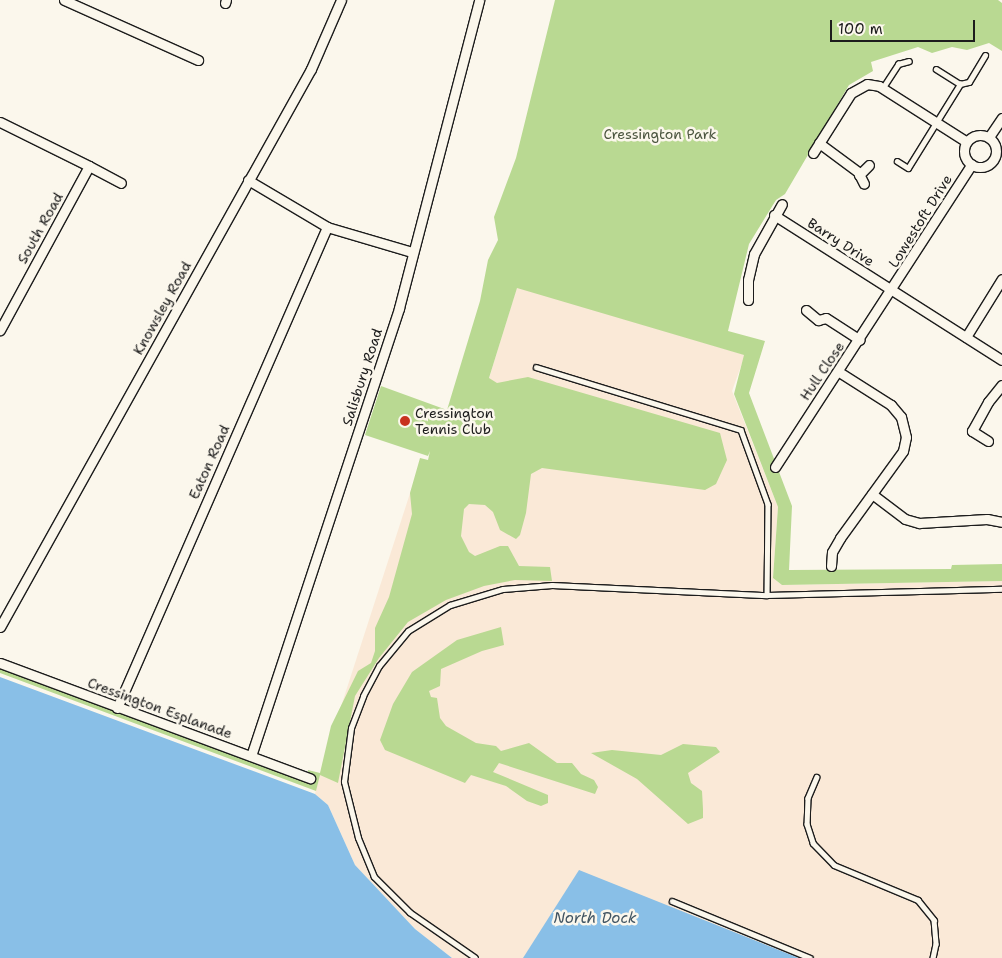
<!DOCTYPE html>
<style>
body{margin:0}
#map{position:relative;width:1002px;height:958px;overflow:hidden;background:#fbf7ec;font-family:"Shantell Sans",sans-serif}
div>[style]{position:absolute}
.built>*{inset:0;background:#fae9d7}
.green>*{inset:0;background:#b9d992}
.water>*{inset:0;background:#89bfe7}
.roads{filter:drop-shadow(1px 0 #1c1c1c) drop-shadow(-1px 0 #1c1c1c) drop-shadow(0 1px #1c1c1c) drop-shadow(0 -1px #1c1c1c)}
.lane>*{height:4.5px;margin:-2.25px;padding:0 2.25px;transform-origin:2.25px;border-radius:2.25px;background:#fbf7ec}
.street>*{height:9px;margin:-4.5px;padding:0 4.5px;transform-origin:4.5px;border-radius:4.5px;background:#fbf7ec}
.street>.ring{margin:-4.5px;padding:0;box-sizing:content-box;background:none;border:9px solid #fbf7ec;border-radius:50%}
.dots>*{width:14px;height:14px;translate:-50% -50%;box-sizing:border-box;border:2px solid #fbf7ec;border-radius:50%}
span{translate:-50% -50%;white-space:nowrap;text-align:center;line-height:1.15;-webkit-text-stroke:5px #fbf7ec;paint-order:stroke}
.park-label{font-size:14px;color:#4b553f}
.street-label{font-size:14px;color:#1c1c1c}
.poi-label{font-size:14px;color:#1c1c1c}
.left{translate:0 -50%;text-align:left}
.water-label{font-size:15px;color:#425563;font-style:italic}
.scale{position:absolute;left:830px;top:20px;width:145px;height:22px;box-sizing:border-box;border:2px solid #1c1c1c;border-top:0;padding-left:6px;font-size:15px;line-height:18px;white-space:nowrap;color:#1c1c1c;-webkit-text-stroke:4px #fbf7ec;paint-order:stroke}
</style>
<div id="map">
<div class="built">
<div style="clip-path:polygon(517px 287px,745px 355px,732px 391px,778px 507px,773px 578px,782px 585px,1002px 581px,1002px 958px,452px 958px,415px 929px,355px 865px,328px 805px,315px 794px,323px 762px,413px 484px,453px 496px)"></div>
</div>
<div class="green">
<div style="clip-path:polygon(555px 0,998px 0,1002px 3px,1002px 51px,989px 43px,967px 50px,952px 47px,932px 53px,918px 47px,871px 62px,873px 71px,849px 85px,785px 194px,776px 200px,749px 244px,728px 331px,765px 341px,749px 393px,792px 506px,789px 570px,951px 569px,952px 565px,1002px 564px,1002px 581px,782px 585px,773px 578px,778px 507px,734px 394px,744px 355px,517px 288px,489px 378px,497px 383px,528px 377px,720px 433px,727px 460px,716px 484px,705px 490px,542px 468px,531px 474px,526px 513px,520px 535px,516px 539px,500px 530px,493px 512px,485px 505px,469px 504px,464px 509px,461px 536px,469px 552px,475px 556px,500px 546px,508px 546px,519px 566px,550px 567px,552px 581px,515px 580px,484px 586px,446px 600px,408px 622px,379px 658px,355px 696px,338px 783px,320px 775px,316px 791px,0 673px,0 667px,308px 782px,308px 770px,320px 773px,331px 726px,358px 671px,371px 663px,375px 651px,375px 628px,389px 597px,412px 514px,410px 493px,420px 458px,428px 460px,430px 451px,428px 456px,365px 435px,381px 386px,447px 410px,480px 301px,488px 260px,498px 240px,494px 217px,516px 158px)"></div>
<div style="clip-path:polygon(501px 627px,504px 645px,482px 651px,441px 669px,440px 686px,429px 691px,431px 697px,437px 698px,440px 718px,446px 726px,476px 743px,496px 746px,501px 751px,529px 743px,557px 763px,572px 763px,581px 774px,594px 780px,598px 787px,595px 794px,499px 763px,493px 772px,548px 795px,548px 803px,541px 806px,527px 801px,506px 786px,471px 775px,465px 783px,385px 750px,380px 740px,393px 704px,412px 672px,457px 640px)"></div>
<div style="clip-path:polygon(683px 744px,716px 747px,720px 752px,688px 773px,691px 783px,702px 791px,703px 809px,703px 818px,688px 824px,637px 779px,591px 753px,612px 750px,661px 755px)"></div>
</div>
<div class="water">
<div style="clip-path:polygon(0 677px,315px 794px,328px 805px,355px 865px,415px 929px,452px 958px,0 958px)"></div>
<div style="clip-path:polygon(579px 870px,799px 958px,523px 958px)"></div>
</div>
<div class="roads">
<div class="lane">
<div style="left:936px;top:69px;width:28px;rotate:32deg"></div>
<div style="left:882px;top:89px;width:30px;rotate:-57deg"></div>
<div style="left:898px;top:64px;width:11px;rotate:-15deg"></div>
<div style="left:897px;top:161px;width:13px;rotate:32deg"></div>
<div style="left:908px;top:168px;width:99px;rotate:-58.2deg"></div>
<div style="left:960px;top:84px;width:9px;rotate:-13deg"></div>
<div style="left:969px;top:82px;width:31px;rotate:-59deg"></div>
<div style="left:536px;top:367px;width:214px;rotate:17.1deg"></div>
<div style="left:741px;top:430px;width:79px;rotate:70deg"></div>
<div style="left:768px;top:504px;width:91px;rotate:90.6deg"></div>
<div style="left:817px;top:777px;width:23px;rotate:113deg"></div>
<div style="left:808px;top:798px;width:26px;rotate:92deg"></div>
<div style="left:807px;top:824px;width:20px;rotate:72deg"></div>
<div style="left:813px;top:843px;width:30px;rotate:46deg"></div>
<div style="left:834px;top:865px;width:91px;rotate:22.6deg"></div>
<div style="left:918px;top:900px;width:26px;rotate:51deg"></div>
<div style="left:934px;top:920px;width:24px;rotate:85deg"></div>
<div style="left:936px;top:944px;width:14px;rotate:102deg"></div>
<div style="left:672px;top:901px;width:149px;rotate:22.4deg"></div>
<div style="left:475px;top:958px;width:79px;rotate:-145.3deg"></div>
<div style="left:410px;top:913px;width:51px;rotate:-135deg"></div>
<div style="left:374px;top:877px;width:42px;rotate:-112.3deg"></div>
<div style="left:358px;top:838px;width:58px;rotate:-104deg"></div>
<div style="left:344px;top:782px;width:54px;rotate:-82.6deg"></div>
<div style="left:351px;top:728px;width:34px;rotate:-69deg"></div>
<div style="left:363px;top:696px;width:34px;rotate:-62deg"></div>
<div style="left:379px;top:666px;width:45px;rotate:-50.4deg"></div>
<div style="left:408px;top:631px;width:49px;rotate:-31.8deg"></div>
<div style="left:450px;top:605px;width:55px;rotate:-16.8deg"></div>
<div style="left:503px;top:589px;width:49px;rotate:-4.7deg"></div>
<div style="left:552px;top:585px;width:215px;rotate:2.7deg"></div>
<div style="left:767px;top:595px;width:235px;rotate:-1.5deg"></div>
</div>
<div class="street">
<div style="left:64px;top:0;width:147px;rotate:24.1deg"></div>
<div style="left:225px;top:3px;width:3px;rotate:-72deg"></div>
<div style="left:0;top:122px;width:99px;rotate:26.3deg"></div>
<div style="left:89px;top:166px;width:187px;rotate:118.5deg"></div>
<div class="ring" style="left:964px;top:135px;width:23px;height:23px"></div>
<div style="left:989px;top:137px;width:23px;rotate:-56deg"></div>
<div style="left:819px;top:143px;width:49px;rotate:36.6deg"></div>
<div style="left:858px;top:172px;width:13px;rotate:63deg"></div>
<div style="left:813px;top:153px;width:71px;rotate:-57.7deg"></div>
<div style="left:851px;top:93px;width:18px;rotate:-29deg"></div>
<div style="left:867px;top:84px;width:12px;rotate:9deg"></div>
<div style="left:879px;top:86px;width:104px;rotate:32.5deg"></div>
<div style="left:89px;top:166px;width:36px;rotate:28deg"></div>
<div style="left:859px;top:175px;width:14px;rotate:-45deg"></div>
<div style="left:248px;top:180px;width:92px;rotate:30.7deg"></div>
<div style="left:327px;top:227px;width:89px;rotate:16.4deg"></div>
<div style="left:774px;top:215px;width:270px;rotate:32.5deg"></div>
<div style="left:748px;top:300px;width:20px;rotate:-90deg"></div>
<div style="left:748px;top:280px;width:27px;rotate:-77deg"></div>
<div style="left:754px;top:254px;width:57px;rotate:-60.8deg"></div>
<div style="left:806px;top:310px;width:16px;rotate:40deg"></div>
<div style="left:818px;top:320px;width:8px;rotate:-14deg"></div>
<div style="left:826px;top:318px;width:40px;rotate:32.9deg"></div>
<div style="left:966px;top:337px;width:68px;rotate:-58.2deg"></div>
<div style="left:988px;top:441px;width:19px;rotate:-148deg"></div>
<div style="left:972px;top:431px;width:33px;rotate:-61deg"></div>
<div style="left:988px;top:402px;width:22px;rotate:-51deg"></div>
<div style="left:775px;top:467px;width:361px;rotate:-57deg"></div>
<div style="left:872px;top:494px;width:41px;rotate:37.1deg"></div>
<div style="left:905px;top:519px;width:15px;rotate:16deg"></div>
<div style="left:919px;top:523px;width:68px;rotate:-3.4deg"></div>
<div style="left:987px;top:519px;width:15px;rotate:11deg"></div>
<div style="left:831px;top:566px;width:14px;rotate:-86deg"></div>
<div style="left:832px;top:552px;width:16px;rotate:-60deg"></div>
<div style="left:840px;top:538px;width:107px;rotate:-54.1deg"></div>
<div style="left:903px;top:451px;width:14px;rotate:-78deg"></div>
<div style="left:906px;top:437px;width:21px;rotate:-104deg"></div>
<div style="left:901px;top:417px;width:16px;rotate:-130deg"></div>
<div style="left:891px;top:405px;width:62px;rotate:-147.6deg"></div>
<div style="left:0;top:627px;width:639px;rotate:-60.87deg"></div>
<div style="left:311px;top:69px;width:75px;rotate:-66.5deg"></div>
<div style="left:0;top:663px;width:331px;rotate:20.4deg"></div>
<div style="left:117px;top:708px;width:525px;rotate:-66.41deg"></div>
<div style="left:251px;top:756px;width:472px;rotate:-71.7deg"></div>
<div style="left:399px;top:308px;width:318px;rotate:-75.4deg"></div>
</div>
</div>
<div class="dots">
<div style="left:405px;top:421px;background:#c8321e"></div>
</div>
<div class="park-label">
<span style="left:660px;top:134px">Cressington Park</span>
</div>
<div class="street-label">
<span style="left:920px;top:221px;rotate:-58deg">Lowestoft Drive</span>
<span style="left:40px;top:228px;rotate:-61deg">South Road</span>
<span style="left:841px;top:242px;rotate:33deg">Barry Drive</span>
<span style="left:162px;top:308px;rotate:-61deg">Knowsley Road</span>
<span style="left:822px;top:371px;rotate:-56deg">Hull Close</span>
<span style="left:362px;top:377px;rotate:-72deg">Salisbury Road</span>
<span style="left:209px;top:462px;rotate:-66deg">Eaton Road</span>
<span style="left:160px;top:708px;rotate:20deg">Cressington Esplanade</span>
</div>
<div class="poi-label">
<span class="left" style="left:415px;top:421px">Cressington<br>Tennis Club</span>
</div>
<div class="water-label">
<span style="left:595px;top:919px">North Dock</span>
</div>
<div class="scale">100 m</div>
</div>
